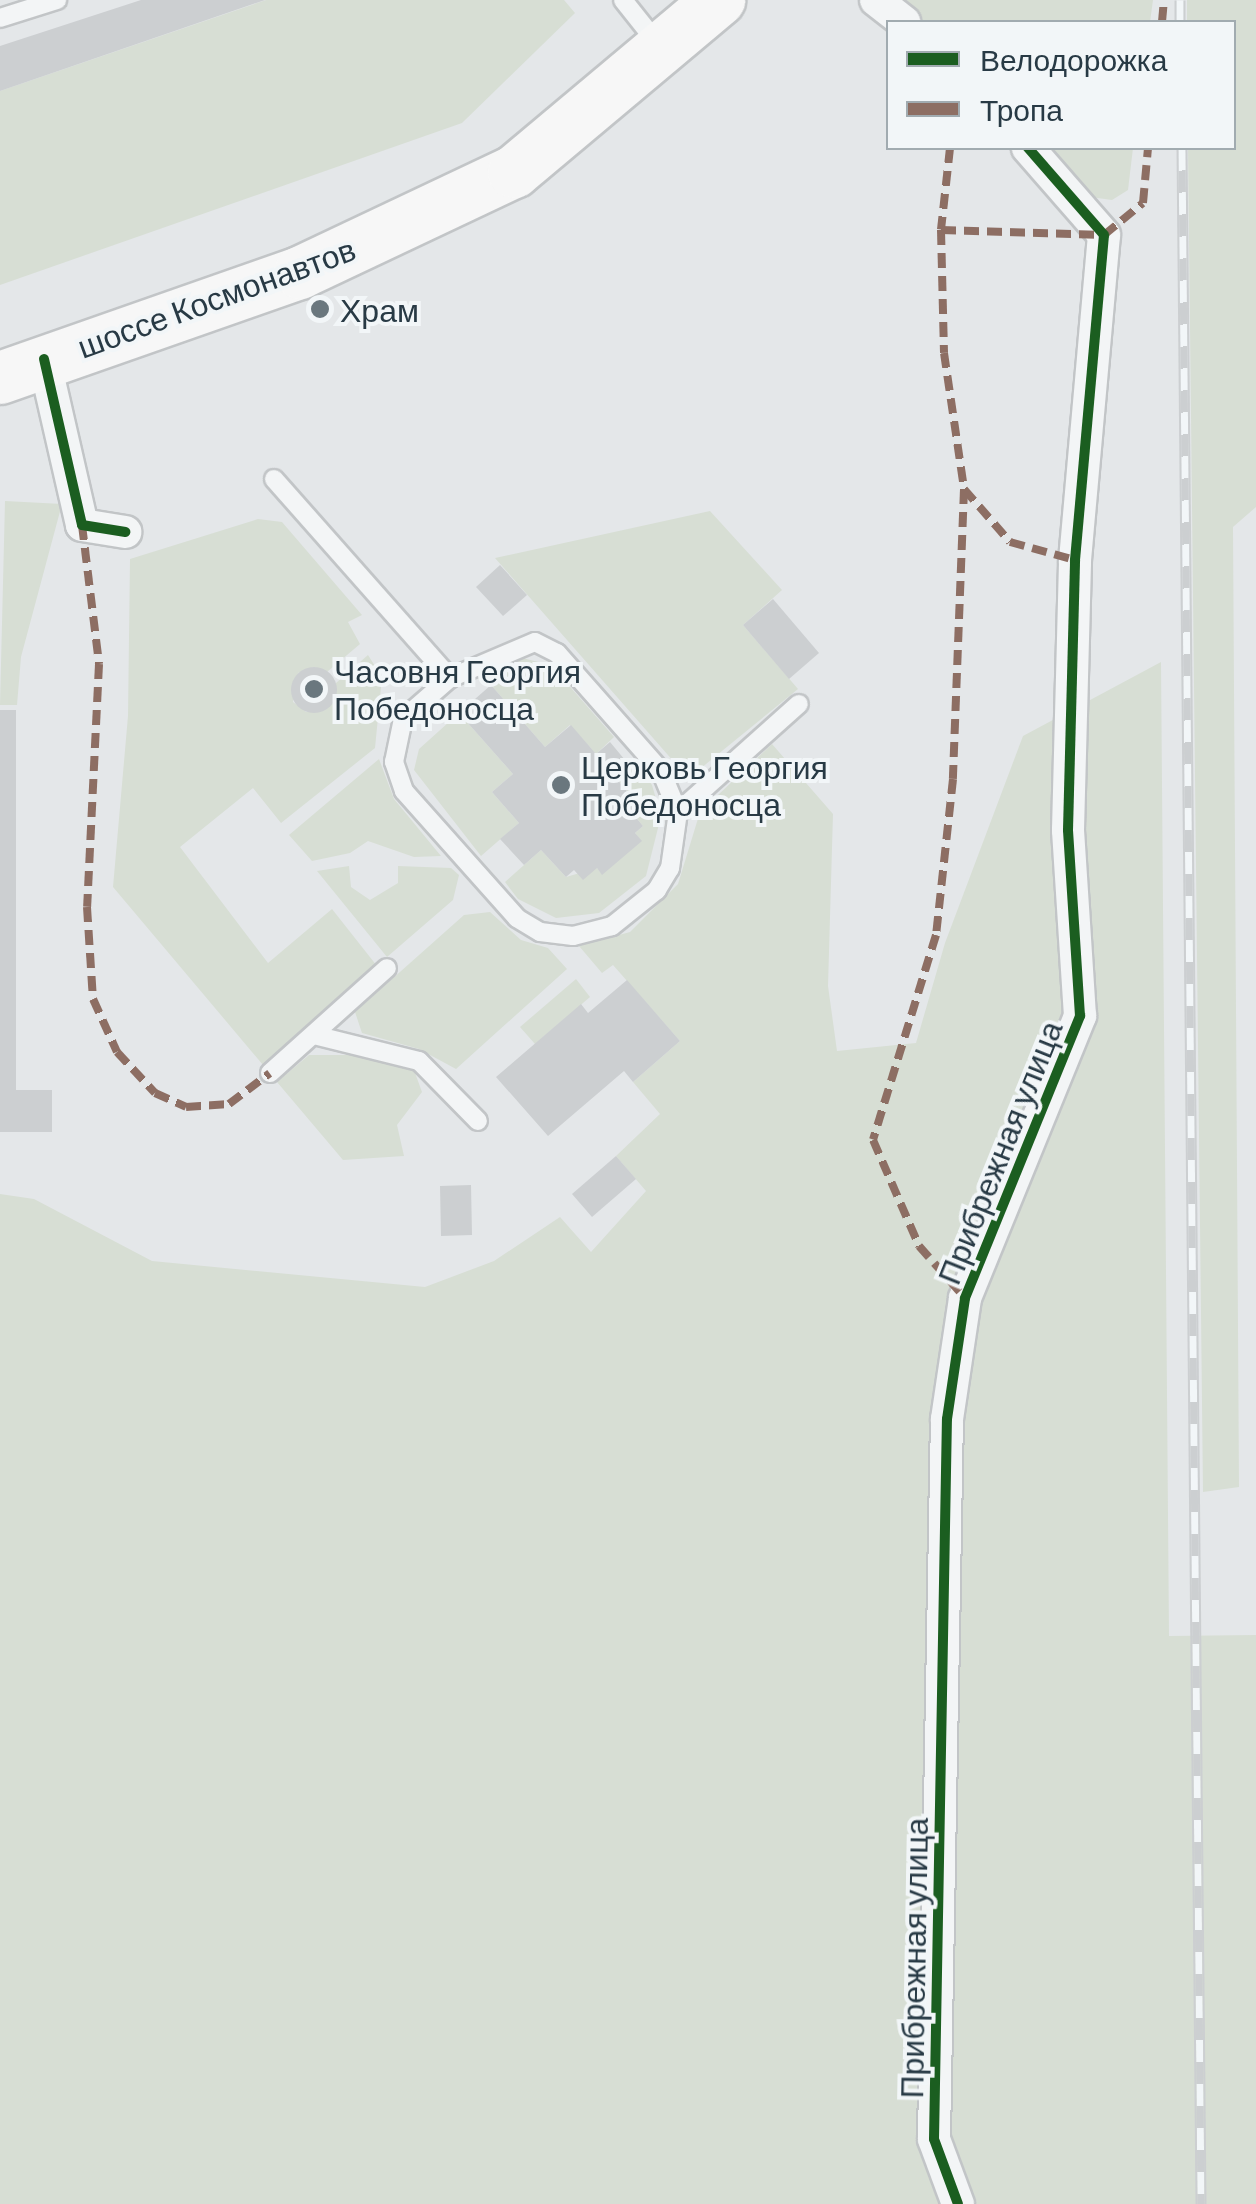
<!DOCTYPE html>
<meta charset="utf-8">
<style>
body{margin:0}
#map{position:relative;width:1256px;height:2204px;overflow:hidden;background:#e4e7e9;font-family:Barlow,sans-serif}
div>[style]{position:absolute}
.green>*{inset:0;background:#d7ded4}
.building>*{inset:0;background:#cccfd1}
.round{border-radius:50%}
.roads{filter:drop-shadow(2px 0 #c2c5c7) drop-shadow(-2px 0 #c2c5c7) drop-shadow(0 2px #c2c5c7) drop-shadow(0 -2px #c2c5c7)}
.lane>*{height:18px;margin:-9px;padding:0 9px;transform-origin:9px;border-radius:9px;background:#f3f5f6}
.street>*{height:32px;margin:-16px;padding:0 16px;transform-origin:16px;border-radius:16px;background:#f3f5f6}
.primary>*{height:52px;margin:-26px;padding:0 26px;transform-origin:26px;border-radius:26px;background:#f7f7f7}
.rail>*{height:11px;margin-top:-5.5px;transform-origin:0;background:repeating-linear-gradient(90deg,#f2f6f8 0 22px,#cccfd1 0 44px);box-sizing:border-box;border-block:2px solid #cccfd1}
.quiet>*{height:8px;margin-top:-4px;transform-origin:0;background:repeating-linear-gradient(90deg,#8d6e63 0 15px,transparent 0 23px)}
.cycleway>*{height:10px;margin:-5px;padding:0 5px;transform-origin:5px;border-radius:5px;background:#1b5e20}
.dots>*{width:28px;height:28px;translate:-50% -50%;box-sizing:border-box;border:5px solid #f2f6f8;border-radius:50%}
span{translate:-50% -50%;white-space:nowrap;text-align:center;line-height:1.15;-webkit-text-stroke:8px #f2f6f8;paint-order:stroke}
.street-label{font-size:32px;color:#283a45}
.poi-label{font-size:32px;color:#283a45}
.left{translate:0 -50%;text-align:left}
.legend{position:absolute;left:886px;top:20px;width:350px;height:130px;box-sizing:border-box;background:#f2f6f8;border:2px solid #a1abb0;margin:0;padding:12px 18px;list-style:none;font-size:30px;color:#283a45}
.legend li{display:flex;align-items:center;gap:20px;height:50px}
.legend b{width:50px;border:2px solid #a1abb0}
</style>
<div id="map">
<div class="green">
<div style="clip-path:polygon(266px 0,564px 0,575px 13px,462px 123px,0 285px,0 91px)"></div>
<div style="clip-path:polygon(895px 0,1153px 0,1150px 22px,924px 22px)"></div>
<div style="clip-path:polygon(1187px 0,1256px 0,1256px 507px,1233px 527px,1239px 1487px,1203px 1492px,1188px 148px,1234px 148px,1234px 22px,1187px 22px)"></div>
<div style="clip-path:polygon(1047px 148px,1133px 148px,1128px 190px,1112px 200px,1090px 197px)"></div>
<div style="clip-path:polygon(5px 501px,62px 504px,21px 657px,17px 705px,0 705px)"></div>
<div style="clip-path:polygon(710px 511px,782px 590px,743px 625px,798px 689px,695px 773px,682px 771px,495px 558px)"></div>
<div style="clip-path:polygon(258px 519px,282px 522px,362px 615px,348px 622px,360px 644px,327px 672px,314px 667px,298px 673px,293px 702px,306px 712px,327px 709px,336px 683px,368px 655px,382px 677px,375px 748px,281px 823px,253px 788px,180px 847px,268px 963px,332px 909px,377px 966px,263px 1065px,113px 887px,128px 716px,130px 559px)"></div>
<div style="clip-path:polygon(522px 658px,551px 665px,614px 737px,596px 754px,570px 725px,545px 747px,491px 685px)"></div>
<div style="clip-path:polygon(1161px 662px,1169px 1636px,1256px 1635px,1256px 2204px,0 2204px,0 1194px,34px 1199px,152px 1261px,425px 1287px,494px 1261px,560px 1217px,591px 1252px,646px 1191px,616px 1156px,660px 1114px,633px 1082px,680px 1041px,613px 965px,602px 973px,579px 946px,630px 932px,678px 884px,700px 812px,772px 744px,833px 814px,828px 986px,837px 1051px,916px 1043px,945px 943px,1023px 736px)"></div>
<div style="clip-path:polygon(459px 713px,513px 774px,492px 792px,519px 823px,481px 856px,414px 770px,419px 749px)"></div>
<div style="clip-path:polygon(379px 759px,394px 799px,441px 856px,414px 857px,368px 841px,350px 853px,312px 861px,289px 835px)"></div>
<div style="clip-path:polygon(635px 761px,652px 785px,661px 816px,646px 876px,599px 913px,556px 918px,518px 899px,505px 882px,541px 850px,566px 877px,597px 868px,602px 874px,641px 841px,635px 833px,643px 826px,633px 814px,641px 807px,616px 778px)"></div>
<div style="clip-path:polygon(349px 866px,351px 887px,370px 900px,398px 883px,398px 866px,451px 868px,459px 875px,453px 900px,387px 957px,317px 871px)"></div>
<div style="clip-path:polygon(490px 912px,521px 940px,548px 948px,567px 969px,456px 1069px,419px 1049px,362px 1033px,355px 1012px,464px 915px)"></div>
<div style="clip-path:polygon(576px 979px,590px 997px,535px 1044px,520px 1027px)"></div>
<div style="clip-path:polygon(309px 1055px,367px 1055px,414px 1070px,422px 1092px,397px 1125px,404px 1156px,343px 1160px,277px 1082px)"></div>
</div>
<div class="building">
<div style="clip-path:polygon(141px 0,265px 0,0 91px,0 46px)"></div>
<div style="clip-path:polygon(500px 565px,527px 595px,503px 616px,476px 587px)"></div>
<div style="clip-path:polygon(773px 599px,819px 653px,789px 679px,743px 625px)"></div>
<div class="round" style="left:291px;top:667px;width:46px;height:46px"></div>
<div style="clip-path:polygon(491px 685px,545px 747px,571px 725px,596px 754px,610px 742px,630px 766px,616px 778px,641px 808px,633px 814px,643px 826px,635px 833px,642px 841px,602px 875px,597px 868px,583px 880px,574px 870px,566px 877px,541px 850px,524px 865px,500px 839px,519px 823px,492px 792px,513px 774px,459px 713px)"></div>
<div style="clip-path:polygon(0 710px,16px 710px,16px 1090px,52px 1090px,52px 1132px,0 1132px)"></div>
<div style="clip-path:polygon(627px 980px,680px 1041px,633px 1082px,624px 1071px,548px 1136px,496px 1077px,581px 1004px,588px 1013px)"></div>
<div style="clip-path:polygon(616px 1156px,636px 1179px,592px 1217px,572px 1194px)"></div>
<div style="clip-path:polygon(471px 1185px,472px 1235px,441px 1236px,440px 1186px)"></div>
</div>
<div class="roads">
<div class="lane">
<div style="left:623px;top:0;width:56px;rotate:51.5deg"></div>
<div style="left:0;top:18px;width:60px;rotate:-17.5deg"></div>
<div style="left:274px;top:479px;width:266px;rotate:48.5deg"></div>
<div style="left:535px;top:642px;width:25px;rotate:27deg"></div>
<div style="left:557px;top:653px;width:157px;rotate:48.6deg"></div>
<div style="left:661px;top:771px;width:44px;rotate:67.5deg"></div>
<div style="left:678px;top:812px;width:57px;rotate:98.1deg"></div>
<div style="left:670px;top:868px;width:26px;rotate:121deg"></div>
<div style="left:657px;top:890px;width:58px;rotate:141.3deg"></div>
<div style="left:612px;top:926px;width:40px;rotate:165.6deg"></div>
<div style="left:573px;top:936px;width:33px;rotate:-173deg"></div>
<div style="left:540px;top:932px;width:27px;rotate:-149deg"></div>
<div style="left:517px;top:918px;width:170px;rotate:-131.7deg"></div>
<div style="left:404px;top:791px;width:31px;rotate:-109deg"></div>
<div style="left:394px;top:762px;width:44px;rotate:-78.2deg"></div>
<div style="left:403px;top:719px;width:62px;rotate:-41.1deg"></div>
<div style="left:450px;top:678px;width:92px;rotate:-23deg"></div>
<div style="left:678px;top:812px;width:162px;rotate:-41.8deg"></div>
<div style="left:314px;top:1035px;width:108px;rotate:13.9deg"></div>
<div style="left:419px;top:1061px;width:84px;rotate:45.5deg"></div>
<div style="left:270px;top:1073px;width:157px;rotate:-41.9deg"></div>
</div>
<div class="street">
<div style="left:876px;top:0;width:36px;rotate:38deg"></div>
<div style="left:44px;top:359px;width:170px;rotate:77.1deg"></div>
<div style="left:82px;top:525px;width:44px;rotate:9.2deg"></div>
<div style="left:958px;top:2204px;width:69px;rotate:-110.3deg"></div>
<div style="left:934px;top:2139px;width:720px;rotate:-88.97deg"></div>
<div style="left:947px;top:1419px;width:122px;rotate:-81.5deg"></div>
<div style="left:965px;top:1298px;width:305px;rotate:-67.8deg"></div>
<div style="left:1080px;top:1016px;width:186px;rotate:-93.7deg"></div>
<div style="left:1068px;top:830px;width:270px;rotate:-88.5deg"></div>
<div style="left:1075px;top:560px;width:326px;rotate:-84.9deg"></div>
<div style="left:1104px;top:235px;width:116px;rotate:-131.1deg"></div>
</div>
<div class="primary">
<div style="left:0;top:378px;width:318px;rotate:-19.3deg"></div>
<div style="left:300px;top:273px;width:237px;rotate:-25.3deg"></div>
<div style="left:514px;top:172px;width:268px;rotate:-40deg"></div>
</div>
</div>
<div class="rail">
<div style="left:1180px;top:0;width:22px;rotate:90deg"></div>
<div style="left:1182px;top:148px;width:2056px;rotate:89.47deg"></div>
</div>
<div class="quiet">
<div style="left:1162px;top:22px;width:22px;rotate:-85deg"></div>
<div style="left:950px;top:148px;width:82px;rotate:96.3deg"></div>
<div style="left:941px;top:230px;width:123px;rotate:88.6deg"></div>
<div style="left:944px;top:353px;width:137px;rotate:81.6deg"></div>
<div style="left:964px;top:489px;width:290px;rotate:92.2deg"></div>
<div style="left:953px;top:779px;width:157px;rotate:96.2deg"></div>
<div style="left:936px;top:935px;width:214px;rotate:107.1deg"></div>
<div style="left:873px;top:1140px;width:116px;rotate:66.5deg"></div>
<div style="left:919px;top:1246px;width:69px;rotate:48.5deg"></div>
<div style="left:941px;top:230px;width:163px;rotate:1.8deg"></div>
<div style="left:1104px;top:235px;width:50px;rotate:-39.4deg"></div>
<div style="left:1143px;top:203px;width:55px;rotate:-84.8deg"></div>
<div style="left:964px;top:489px;width:70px;rotate:49deg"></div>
<div style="left:1010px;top:542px;width:67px;rotate:15.5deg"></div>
<div style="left:82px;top:525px;width:140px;rotate:83deg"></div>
<div style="left:99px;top:664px;width:243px;rotate:92.8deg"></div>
<div style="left:87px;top:907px;width:92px;rotate:86.3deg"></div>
<div style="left:93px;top:999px;width:58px;rotate:65.6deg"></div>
<div style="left:117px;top:1052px;width:56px;rotate:47.2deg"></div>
<div style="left:155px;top:1093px;width:34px;rotate:24deg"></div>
<div style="left:186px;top:1107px;width:43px;rotate:-4deg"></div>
<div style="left:229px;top:1104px;width:51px;rotate:-37.1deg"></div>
</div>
<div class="cycleway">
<div style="left:44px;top:359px;width:170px;rotate:77.1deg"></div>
<div style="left:82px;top:525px;width:44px;rotate:9.2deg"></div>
<div style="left:958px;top:2204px;width:69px;rotate:-110.3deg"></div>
<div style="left:934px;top:2139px;width:720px;rotate:-88.97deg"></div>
<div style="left:947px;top:1419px;width:122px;rotate:-81.5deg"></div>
<div style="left:965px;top:1298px;width:305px;rotate:-67.8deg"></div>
<div style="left:1080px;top:1016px;width:186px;rotate:-93.7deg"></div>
<div style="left:1068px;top:830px;width:270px;rotate:-88.5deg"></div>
<div style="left:1075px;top:560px;width:326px;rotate:-84.9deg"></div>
<div style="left:1104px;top:235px;width:116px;rotate:-131.1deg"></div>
</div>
<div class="dots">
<div style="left:320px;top:309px;background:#6a777e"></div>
<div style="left:314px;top:689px;background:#6a777e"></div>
<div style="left:561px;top:785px;background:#6a777e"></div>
</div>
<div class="street-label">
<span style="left:216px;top:297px;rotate:-20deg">шоссе Космонавтов</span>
<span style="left:999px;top:1152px;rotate:-68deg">Прибрежная улица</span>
<span style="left:913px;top:1958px;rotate:-89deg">Прибрежная улица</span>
</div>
<div class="poi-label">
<span class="left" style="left:340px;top:309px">Храм</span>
<span class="left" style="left:334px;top:689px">Часовня Георгия<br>Победоносца</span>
<span class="left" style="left:581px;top:785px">Церковь Георгия<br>Победоносца</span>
</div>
<ul class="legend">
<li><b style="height:12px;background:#1b5e20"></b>Велодорожка</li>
<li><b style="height:12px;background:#8d6e63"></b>Тропа</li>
</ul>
</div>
